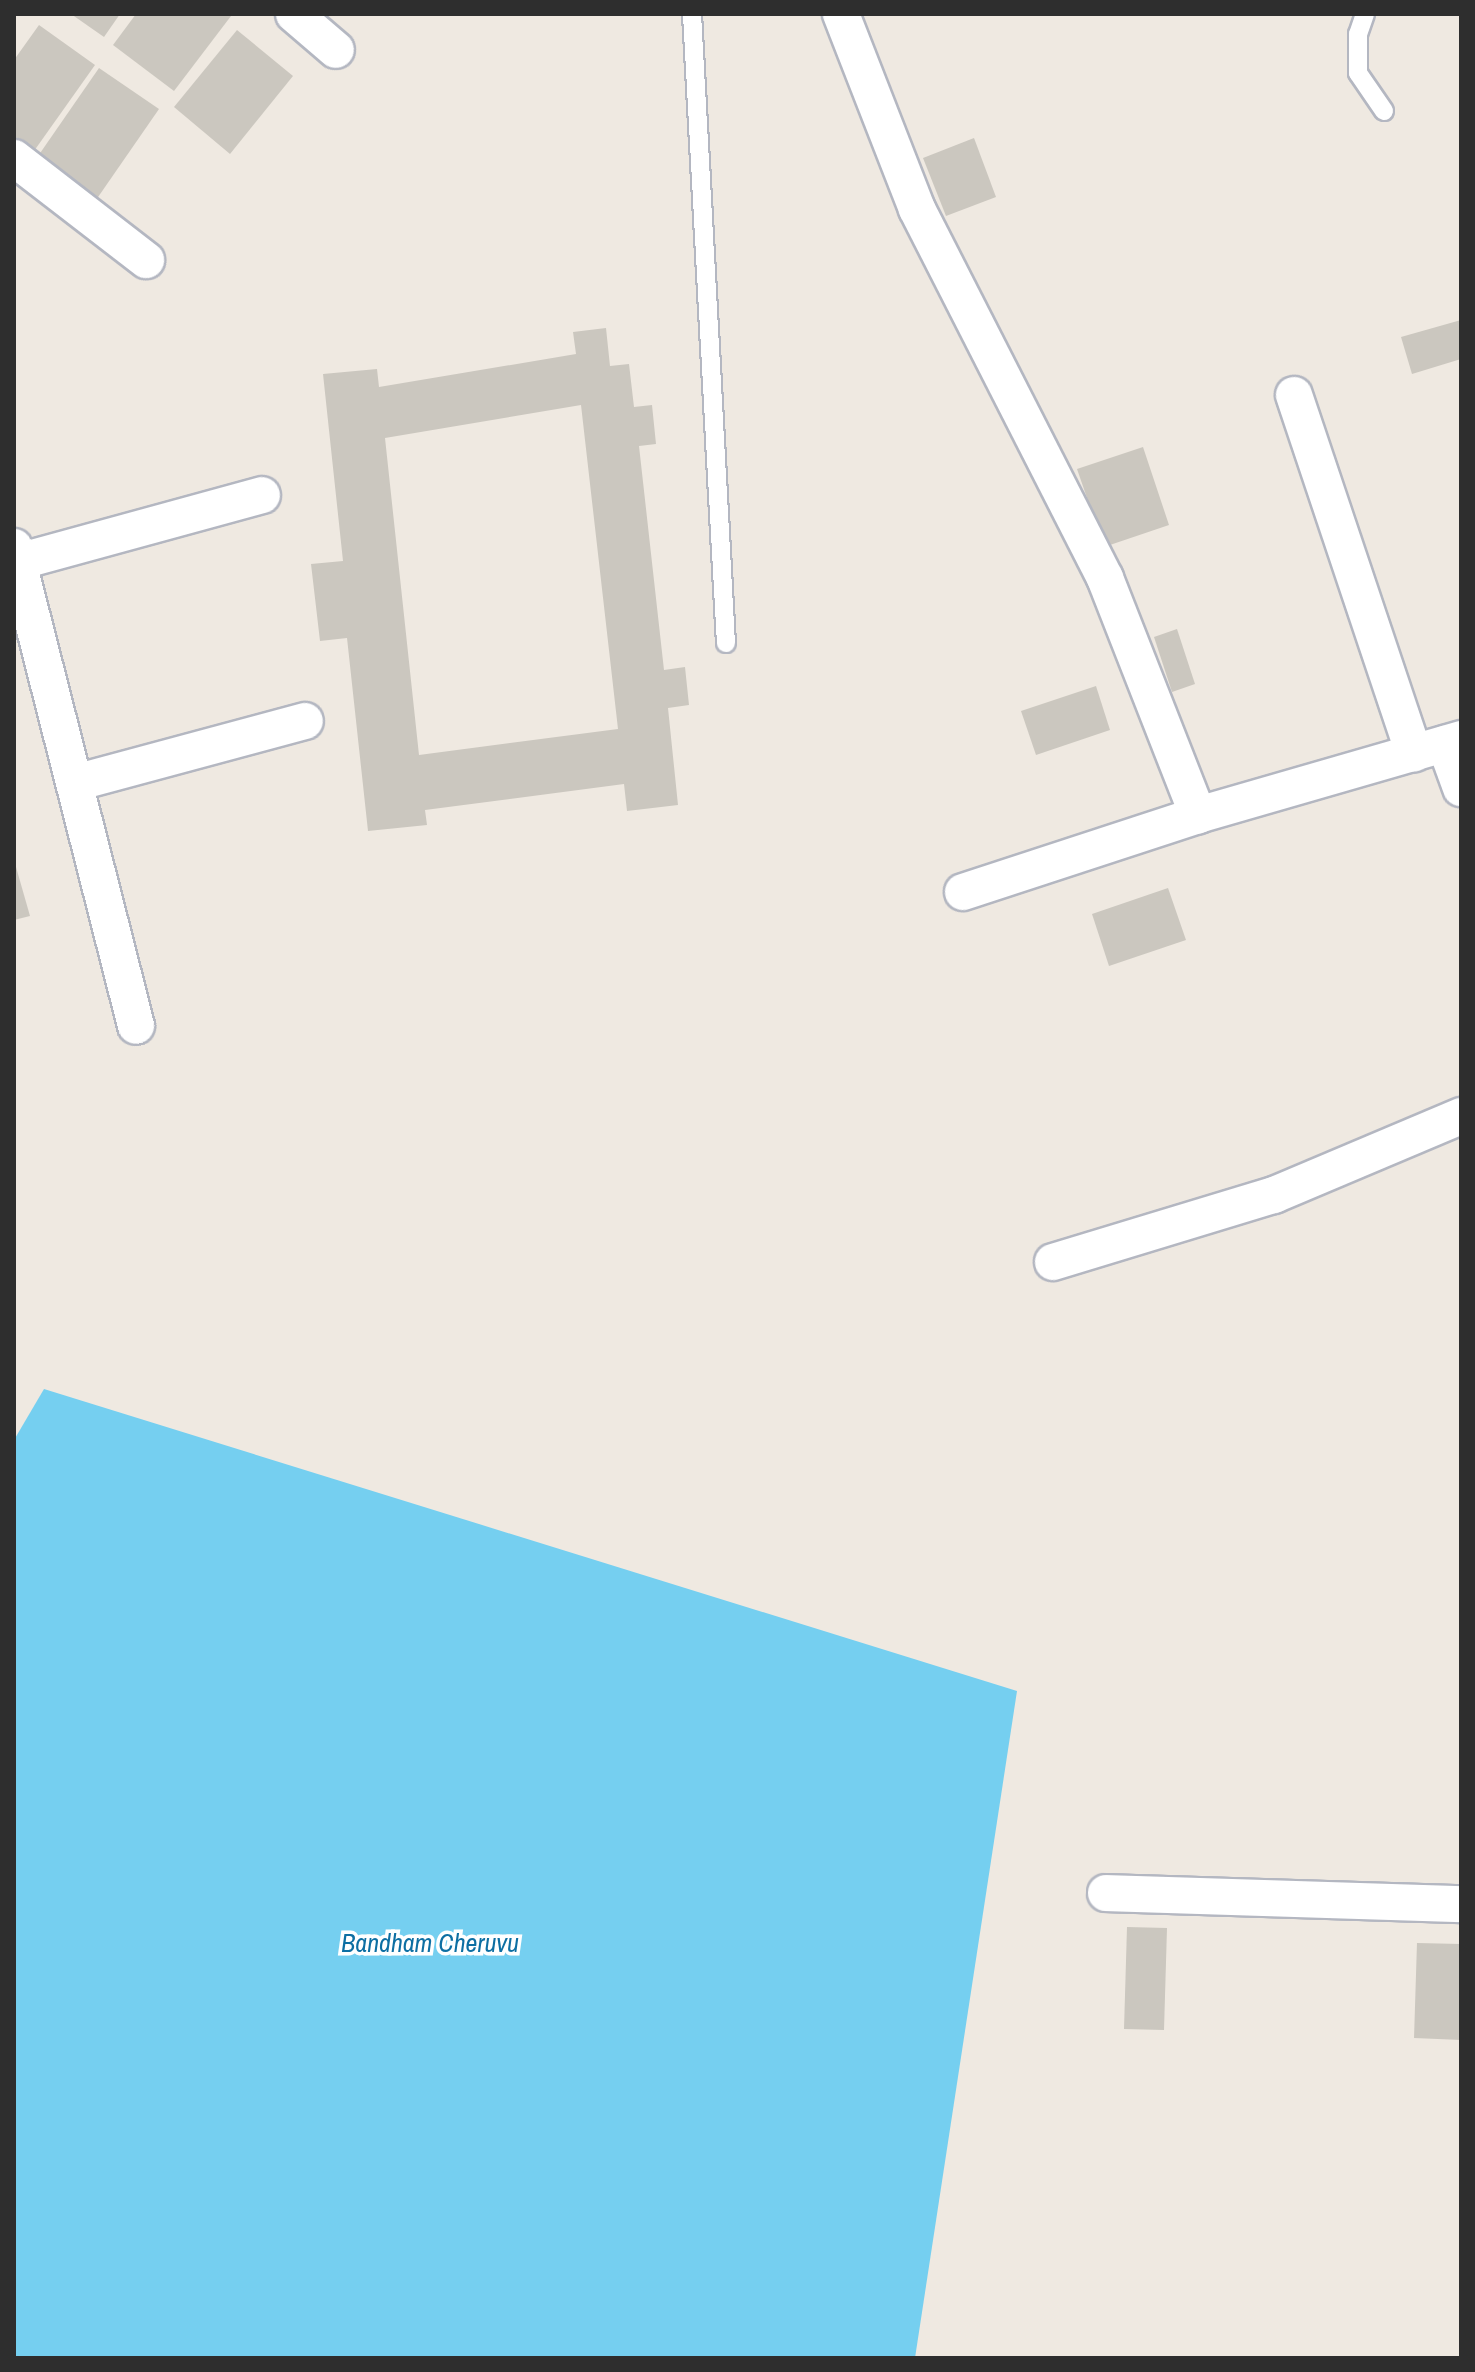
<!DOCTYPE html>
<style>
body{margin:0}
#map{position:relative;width:1475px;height:2372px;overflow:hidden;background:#efe9e1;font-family:"Archivo Narrow",sans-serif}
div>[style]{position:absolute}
.water>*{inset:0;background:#75cff0}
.building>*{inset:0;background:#cbc7bf}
.roads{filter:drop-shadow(2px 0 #b4b7c1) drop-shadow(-2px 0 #b4b7c1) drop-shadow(0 2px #b4b7c1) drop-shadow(0 -2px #b4b7c1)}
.service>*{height:18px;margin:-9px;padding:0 9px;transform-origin:9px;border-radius:9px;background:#fff}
.minor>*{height:36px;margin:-18px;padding:0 18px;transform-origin:18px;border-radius:18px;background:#fff}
span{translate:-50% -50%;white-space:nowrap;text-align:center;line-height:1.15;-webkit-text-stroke:7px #fff;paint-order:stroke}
.water-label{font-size:26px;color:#0d6fa3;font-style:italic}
.frame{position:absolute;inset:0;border:16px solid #2e2e2e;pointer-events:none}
</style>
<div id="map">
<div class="water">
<div style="clip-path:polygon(44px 1389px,1017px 1691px,915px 2358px,14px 2358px,14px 1440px)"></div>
</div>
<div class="building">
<div style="clip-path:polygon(71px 14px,120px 14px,104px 37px)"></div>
<div style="clip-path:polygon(136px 14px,228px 14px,231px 16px,174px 91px,113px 45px)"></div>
<div style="clip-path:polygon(39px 25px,95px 65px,34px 151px,14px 136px,14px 60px)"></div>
<div style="clip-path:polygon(237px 30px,293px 76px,230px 154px,174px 107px)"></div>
<div style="clip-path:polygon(99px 68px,159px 109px,96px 200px,36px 159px)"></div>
<div style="clip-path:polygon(974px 138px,996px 197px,946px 216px,923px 158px)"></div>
<div style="clip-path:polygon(1461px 320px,1461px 359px,1412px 374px,1401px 337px)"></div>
<div style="clip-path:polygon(evenodd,606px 328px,610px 366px,629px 364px,634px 407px,652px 405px,656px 444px,639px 446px,664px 670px,685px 667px,689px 705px,668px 708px,678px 805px,627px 811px,624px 784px,425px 810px,427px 825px,368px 831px,347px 638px,320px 641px,311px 564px,343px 561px,323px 374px,377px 369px,379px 387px,576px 354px,573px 332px,606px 328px,581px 405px,618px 729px,419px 755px,385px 438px,581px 405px)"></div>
<div style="clip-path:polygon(1143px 447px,1169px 525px,1104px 547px,1077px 469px)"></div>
<div style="clip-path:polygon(1177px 629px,1195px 684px,1172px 692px,1154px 637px)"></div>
<div style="clip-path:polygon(1096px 686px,1110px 730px,1036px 755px,1021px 711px)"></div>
<div style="clip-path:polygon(14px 860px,30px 916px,14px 920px)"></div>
<div style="clip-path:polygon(1168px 888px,1186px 940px,1109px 966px,1092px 914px)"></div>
<div style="clip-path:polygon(1127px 1927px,1167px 1928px,1164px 2030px,1124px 2029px)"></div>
<div style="clip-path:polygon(1417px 1943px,1461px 1944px,1461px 2040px,1414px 2038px)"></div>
</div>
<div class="roads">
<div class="service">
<div style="left:692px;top:14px;width:630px;rotate:86.91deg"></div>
<div style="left:1365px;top:14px;width:21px;rotate:109deg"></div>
<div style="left:1358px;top:34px;width:39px;rotate:90deg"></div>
<div style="left:1358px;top:73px;width:46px;rotate:55.6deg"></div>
</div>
<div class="minor">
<div style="left:294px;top:14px;width:55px;rotate:40.6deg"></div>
<div style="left:841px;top:14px;width:209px;rotate:68.7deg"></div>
<div style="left:917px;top:209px;width:414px;rotate:63deg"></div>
<div style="left:1105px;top:578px;width:255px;rotate:68.6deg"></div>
<div style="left:14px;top:158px;width:167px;rotate:37.7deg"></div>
<div style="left:1294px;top:395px;width:378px;rotate:71.5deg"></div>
<div style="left:14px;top:547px;width:494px;rotate:75.7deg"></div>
<div style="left:14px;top:563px;width:257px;rotate:-15.3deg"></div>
<div style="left:1445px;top:744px;width:47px;rotate:70deg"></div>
<div style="left:75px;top:783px;width:238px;rotate:-15.1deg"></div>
<div style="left:963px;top:892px;width:247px;rotate:-18.1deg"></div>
<div style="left:1198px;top:815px;width:274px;rotate:-16.1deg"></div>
<div style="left:1053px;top:1262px;width:231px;rotate:-16.9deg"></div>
<div style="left:1274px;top:1195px;width:203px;rotate:-22.9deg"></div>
<div style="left:1106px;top:1893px;width:355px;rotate:1.8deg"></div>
</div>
</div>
<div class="water-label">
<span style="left:430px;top:1943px">Bandham Cheruvu</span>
</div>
<div class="frame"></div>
</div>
